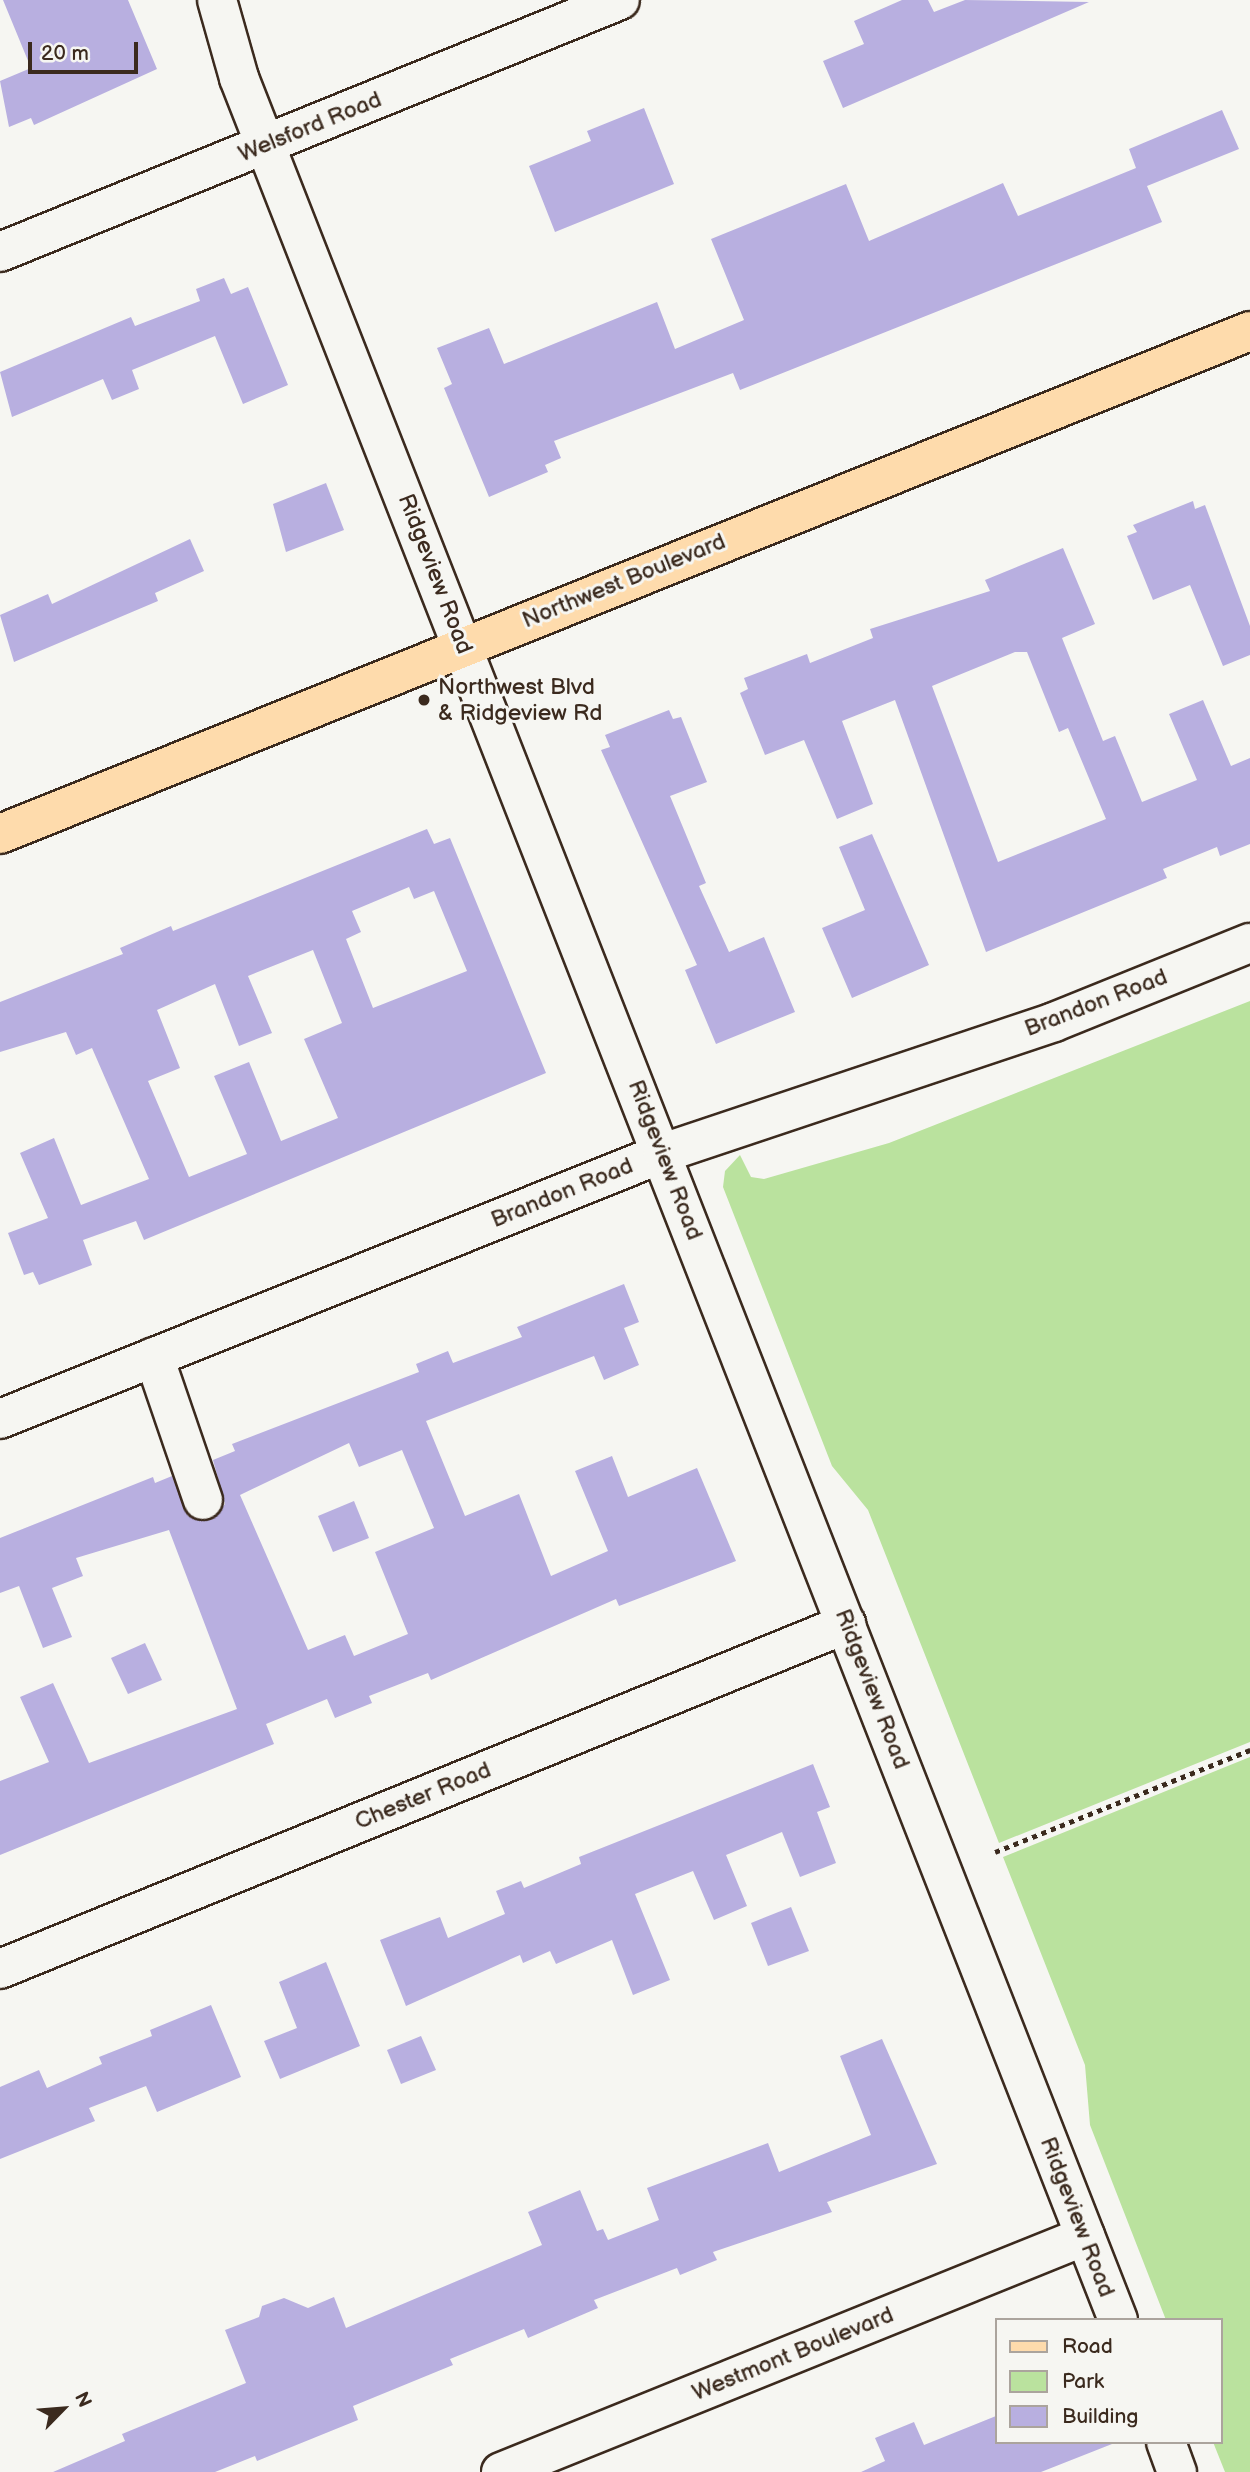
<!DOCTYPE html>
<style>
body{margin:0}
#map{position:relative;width:1250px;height:2472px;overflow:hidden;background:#f6f6f2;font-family:"Balsamiq Sans",sans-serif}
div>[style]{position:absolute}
.green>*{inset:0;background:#bae29e}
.building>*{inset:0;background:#b8afe0}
.path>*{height:4.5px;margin-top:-2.25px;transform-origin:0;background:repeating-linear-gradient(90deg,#3b2a1e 0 5px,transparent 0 10px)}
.roads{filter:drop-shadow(2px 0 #3b2a1e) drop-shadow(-2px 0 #3b2a1e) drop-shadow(0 2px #3b2a1e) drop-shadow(0 -2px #3b2a1e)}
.minor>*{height:38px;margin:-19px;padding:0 19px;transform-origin:19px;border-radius:19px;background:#f6f6f2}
.major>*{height:38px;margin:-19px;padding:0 19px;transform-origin:19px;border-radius:19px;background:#fedbac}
.dots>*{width:19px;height:19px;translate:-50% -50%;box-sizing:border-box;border:4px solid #f6f6f2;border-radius:50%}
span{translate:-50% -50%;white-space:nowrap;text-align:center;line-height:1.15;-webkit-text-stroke:6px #f6f6f2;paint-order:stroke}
.street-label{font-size:23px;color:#3b2a1e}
.poi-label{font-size:23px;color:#3b2a1e}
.left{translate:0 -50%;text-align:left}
.legend{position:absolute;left:995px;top:2318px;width:228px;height:126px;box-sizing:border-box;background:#f6f6f2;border:2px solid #aba49d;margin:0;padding:9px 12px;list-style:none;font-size:21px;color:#3b2a1e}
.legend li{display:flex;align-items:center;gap:14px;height:35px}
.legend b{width:35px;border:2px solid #aba49d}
.north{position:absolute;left:28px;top:2374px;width:70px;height:70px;-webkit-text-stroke:5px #f6f6f2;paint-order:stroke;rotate:65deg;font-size:19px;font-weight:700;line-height:28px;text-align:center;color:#3b2a1e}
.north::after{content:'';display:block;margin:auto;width:24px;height:32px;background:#3b2a1e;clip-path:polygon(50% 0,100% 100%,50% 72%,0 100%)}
.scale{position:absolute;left:28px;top:42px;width:110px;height:32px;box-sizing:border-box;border:4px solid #3b2a1e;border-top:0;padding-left:9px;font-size:21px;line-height:24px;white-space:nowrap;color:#3b2a1e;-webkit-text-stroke:5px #f6f6f2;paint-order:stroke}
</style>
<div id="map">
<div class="green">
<div style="clip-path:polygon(1250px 1001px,1250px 1742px,999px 1843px,868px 1510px,832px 1466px,723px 1187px,725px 1171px,740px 1155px,751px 1177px,764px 1179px,889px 1143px)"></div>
<div style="clip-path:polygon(1250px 1757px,1250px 2472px,1225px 2472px,1213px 2442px,1220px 2442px,1220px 2320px,1166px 2320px,1090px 2125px,1085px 2065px,1003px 1857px)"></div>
</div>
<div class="building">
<div style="clip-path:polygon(3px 0,128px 0,157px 69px,34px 125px,31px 118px,9px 127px,0 81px,31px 68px)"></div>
<div style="clip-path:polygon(902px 0,928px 0,934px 12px,965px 0,1089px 2px,843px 108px,823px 61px,864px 44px,854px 21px)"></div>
<div style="clip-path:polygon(644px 108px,674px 184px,555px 232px,529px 166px,591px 141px,587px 131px)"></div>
<div style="clip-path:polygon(1222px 110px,1239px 149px,1147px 186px,1162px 222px,740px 390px,733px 373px,554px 441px,561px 458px,545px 465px,548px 472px,489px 497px,444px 388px,452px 384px,437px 348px,489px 328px,504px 364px,657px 302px,675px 349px,744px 320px,711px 239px,846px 184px,869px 241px,1003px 183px,1018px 216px,1136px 168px,1129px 149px)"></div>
<div style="clip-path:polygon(224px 278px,231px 294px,248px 287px,288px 385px,243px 404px,215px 336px,132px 370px,139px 389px,112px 400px,103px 379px,12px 417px,0 372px,131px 317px,135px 326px,200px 301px,196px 289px)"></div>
<div style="clip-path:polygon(326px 483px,344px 530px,286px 552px,273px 504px)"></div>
<div style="clip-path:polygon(1193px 501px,1195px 509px,1205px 505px,1250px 626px,1250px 655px,1223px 666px,1190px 585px,1153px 600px,1127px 536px,1137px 532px,1133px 525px)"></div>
<div style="clip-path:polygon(190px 539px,204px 571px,155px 593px,158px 601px,14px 662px,0 615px,48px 594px,52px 604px)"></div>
<div style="clip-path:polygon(evenodd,1063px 548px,1095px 624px,1062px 638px,1103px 741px,1115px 736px,1142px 802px,1197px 780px,1169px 714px,1203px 700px,1231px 766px,1250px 758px,1250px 844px,1220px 856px,1217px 847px,1163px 869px,1167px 878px,986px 952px,895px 700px,842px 721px,873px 804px,837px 819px,804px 740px,765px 755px,740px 693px,748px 689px,744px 678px,807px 654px,810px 663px,873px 638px,870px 629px,990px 591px,985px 580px,1063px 548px,1015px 652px,1027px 652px,1059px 732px,1068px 728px,1106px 819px,998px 862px,932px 686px,1015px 652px)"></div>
<div style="clip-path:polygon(669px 710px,673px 719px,681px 717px,707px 782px,670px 796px,706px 883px,699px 886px,729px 952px,764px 937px,795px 1012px,716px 1044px,685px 970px,697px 965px,601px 750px,610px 747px,605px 735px)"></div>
<div style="clip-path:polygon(evenodd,427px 829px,434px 844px,450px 838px,546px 1073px,144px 1240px,136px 1221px,83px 1240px,92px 1265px,39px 1285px,33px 1272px,24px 1275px,8px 1233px,48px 1218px,20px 1153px,54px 1138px,81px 1205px,149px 1179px,92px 1048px,76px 1055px,66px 1032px,0 1052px,0 1002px,123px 954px,120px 948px,171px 926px,173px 931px,427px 829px,409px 887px,414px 899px,434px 891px,467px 971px,373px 1008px,346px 939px,361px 932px,352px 911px,409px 887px,427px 829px,313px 950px,342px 1023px,304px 1039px,338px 1118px,281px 1141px,249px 1062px,214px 1076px,247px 1154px,189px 1177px,148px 1081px,180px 1068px,157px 1010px,215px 984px,239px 1046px,272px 1033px,248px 976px,313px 950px)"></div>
<div style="clip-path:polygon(872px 834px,929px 965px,852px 998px,822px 928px,865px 910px,839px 847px)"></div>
<div style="clip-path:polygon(evenodd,624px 1284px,639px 1322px,624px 1328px,639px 1365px,604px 1380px,594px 1356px,426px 1421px,465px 1516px,519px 1494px,551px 1576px,608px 1551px,575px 1471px,612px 1456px,628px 1497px,697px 1468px,736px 1561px,619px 1606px,616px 1599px,431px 1680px,428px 1673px,369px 1696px,372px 1703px,335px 1718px,327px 1699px,266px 1724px,274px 1744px,0 1855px,0 1781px,49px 1762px,20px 1697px,53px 1683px,89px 1763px,237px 1709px,169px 1530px,76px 1558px,83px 1576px,52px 1588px,72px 1637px,43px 1648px,19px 1586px,0 1593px,0 1538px,153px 1477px,155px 1483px,172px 1476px,188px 1516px,211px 1520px,225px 1504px,213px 1460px,235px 1451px,232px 1444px,419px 1372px,416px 1364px,448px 1351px,453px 1363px,522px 1337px,517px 1327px,624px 1284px,349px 1443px,359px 1467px,402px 1450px,434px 1528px,375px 1552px,408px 1634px,354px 1656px,345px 1635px,308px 1650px,240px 1495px,349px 1443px)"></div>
<div style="clip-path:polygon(354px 1501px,369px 1538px,333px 1552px,318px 1516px)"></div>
<div style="clip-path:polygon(145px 1643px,162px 1680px,128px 1694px,111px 1658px)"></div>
<div style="clip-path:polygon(813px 1764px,830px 1807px,817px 1812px,836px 1863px,800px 1877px,782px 1832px,726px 1855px,747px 1906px,714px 1920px,693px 1871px,635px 1894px,670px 1980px,633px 1995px,612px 1940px,556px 1964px,550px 1951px,523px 1963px,520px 1955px,406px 2006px,380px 1940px,440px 1917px,448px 1938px,505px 1914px,496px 1891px,521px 1881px,524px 1888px,581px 1864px,579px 1857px)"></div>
<div style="clip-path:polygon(791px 1907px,809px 1951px,768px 1966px,751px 1923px)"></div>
<div style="clip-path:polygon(326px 1962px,360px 2046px,280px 2079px,264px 2041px,297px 2028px,279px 1982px)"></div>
<div style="clip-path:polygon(211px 2005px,241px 2077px,157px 2112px,146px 2086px,89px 2108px,95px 2121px,0 2159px,0 2087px,39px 2070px,47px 2088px,102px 2064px,99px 2057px,152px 2036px,150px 2030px)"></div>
<div style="clip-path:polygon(421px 2036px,436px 2070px,401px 2084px,387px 2050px)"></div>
<div style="clip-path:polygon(882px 2039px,937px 2164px,827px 2202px,832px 2212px,713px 2252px,717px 2260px,680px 2275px,677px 2268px,594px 2300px,598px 2308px,528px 2338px,524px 2329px,450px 2359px,453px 2365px,353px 2406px,358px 2420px,257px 2461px,255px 2456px,215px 2472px,53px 2472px,125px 2441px,122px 2434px,246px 2383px,225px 2330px,259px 2317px,262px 2306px,284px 2298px,308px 2308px,334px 2297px,346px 2328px,542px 2245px,528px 2212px,580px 2190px,597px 2231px,603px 2229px,608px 2240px,659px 2220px,647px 2188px,768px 2143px,779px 2172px,871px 2135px,840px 2056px)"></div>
<div style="clip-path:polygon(996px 2416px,996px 2442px,1112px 2444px,1041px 2472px,861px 2472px,885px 2461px,875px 2438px,914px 2422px,924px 2445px)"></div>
</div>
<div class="path">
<div style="left:995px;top:1852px;width:275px;rotate:-21.8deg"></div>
</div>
<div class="roads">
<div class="minor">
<div style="left:217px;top:0;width:81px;rotate:74.2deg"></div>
<div style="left:239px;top:78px;width:2408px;rotate:68.59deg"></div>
<div style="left:0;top:252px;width:669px;rotate:-22.12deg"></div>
<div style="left:154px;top:1357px;width:151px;rotate:71.1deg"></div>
<div style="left:0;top:1419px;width:714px;rotate:-21.86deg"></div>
<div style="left:663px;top:1153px;width:412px;rotate:-18.5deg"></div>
<div style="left:1054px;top:1022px;width:211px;rotate:-22deg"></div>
<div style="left:0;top:1969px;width:914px;rotate:-22.19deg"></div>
<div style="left:1166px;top:2442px;width:32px;rotate:70deg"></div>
<div style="left:501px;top:2472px;width:630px;rotate:-22deg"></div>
</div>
<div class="major">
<div style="left:0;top:834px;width:1347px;rotate:-21.92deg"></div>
</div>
</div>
<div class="dots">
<div style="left:424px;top:700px;background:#3b2a1e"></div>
</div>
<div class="street-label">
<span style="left:310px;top:127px;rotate:-22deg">Welsford Road</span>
<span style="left:435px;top:574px;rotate:69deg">Ridgeview Road</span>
<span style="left:624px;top:581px;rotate:-22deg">Northwest Boulevard</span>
<span style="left:1096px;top:1003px;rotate:-21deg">Brandon Road</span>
<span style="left:665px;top:1160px;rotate:69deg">Ridgeview Road</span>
<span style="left:562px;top:1193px;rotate:-22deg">Brandon Road</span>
<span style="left:872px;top:1689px;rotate:69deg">Ridgeview Road</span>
<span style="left:423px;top:1796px;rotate:-22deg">Chester Road</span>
<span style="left:1077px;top:2217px;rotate:69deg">Ridgeview Road</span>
<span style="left:793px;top:2354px;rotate:-22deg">Westmont Boulevard</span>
</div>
<div class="poi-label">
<span class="left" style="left:438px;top:700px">Northwest Blvd<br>&amp; Ridgeview Rd</span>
</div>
<ul class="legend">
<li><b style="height:9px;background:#fedbac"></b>Road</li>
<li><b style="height:19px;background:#bae29e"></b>Park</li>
<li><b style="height:19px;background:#b8afe0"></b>Building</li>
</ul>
<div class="north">N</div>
<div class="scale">20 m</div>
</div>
